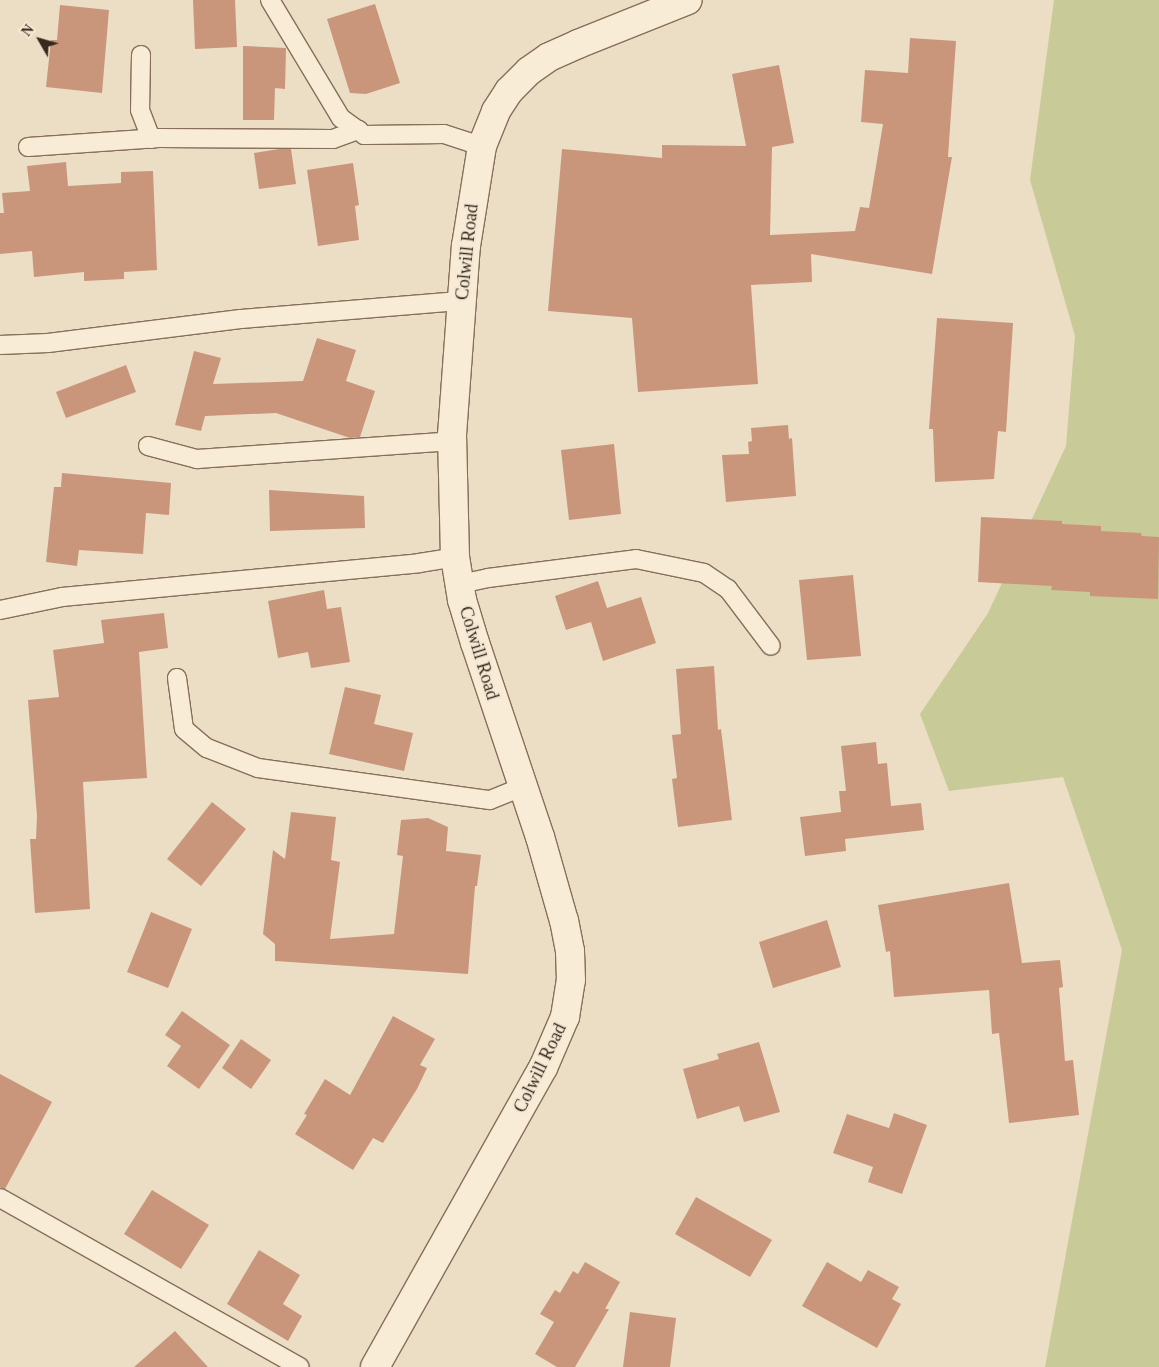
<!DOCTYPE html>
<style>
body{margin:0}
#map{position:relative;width:1159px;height:1367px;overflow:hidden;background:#ecdec4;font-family:Georgia,serif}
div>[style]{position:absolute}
.green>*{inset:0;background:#c8ca98}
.building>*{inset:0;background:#c9967b}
.roads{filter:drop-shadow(1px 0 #866f5b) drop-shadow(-1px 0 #866f5b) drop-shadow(0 1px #866f5b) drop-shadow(0 -1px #866f5b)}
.service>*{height:18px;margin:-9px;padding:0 9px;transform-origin:9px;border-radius:9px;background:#f8ecd7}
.tertiary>*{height:28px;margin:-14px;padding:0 14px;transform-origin:14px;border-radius:14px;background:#f8ecd7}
span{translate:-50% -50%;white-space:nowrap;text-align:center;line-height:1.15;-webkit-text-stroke:4px #f4e8d3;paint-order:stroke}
.street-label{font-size:18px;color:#37291e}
.north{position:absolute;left:15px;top:15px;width:50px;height:50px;-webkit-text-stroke:4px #f4e8d3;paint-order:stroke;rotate:308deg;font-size:14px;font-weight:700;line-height:20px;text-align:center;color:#37291e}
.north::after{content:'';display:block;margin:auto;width:18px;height:22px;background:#37291e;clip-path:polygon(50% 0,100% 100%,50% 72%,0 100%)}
</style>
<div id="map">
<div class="green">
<div style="clip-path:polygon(1054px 0,1159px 0,1159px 1367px,1045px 1367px,1122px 950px,1063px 777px,949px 791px,920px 714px,988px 613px,1066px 446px,1075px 336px,1030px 180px)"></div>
</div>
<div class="building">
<div style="clip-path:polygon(193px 0,235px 0,237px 47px,195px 49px)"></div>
<div style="clip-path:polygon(375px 4px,400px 83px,366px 94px,350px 93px,327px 19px)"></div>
<div style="clip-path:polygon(60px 5px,109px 10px,102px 93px,46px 87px,51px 40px,57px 40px)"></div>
<div style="clip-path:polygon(910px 38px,956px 41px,948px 157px,952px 157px,932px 274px,811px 254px,812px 282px,751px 285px,758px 384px,638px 392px,632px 318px,548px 311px,562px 149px,662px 158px,662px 145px,746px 146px,732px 74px,779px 65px,794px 143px,772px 147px,770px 235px,855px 231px,860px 207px,869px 208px,883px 124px,861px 122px,865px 70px,908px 73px)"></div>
<div style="clip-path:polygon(243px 46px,286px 48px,285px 89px,275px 88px,274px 120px,243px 120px)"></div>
<div style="clip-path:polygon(279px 149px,291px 149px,296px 184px,259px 189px,254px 153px)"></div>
<div style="clip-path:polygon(66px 162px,68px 186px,121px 183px,121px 172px,153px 171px,157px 270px,124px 272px,124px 279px,84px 281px,84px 272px,34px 277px,32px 251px,0 254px,0 213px,4px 213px,2px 193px,30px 191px,27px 166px)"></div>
<div style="clip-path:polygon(353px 163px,359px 205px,355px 206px,359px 240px,318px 246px,307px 170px)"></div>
<div style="clip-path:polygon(937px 318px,1013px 323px,1006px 432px,998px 431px,994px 479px,935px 482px,933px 429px,929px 429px)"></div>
<div style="clip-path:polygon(317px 338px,356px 350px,346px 381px,375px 391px,360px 437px,350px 438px,276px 413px,205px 416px,201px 431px,175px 425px,194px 351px,221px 358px,213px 384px,303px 381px)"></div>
<div style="clip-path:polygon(126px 365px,136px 392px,66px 418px,56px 392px)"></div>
<div style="clip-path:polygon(788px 425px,789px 439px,792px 438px,796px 496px,726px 502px,722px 455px,749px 454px,748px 442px,752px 441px,751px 428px)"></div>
<div style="clip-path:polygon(614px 444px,621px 514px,569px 520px,561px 450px)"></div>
<div style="clip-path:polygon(62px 473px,171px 483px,169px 515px,146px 513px,143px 554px,79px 550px,77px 566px,46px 562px,54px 487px,61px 487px)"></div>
<div style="clip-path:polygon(269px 490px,364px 496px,365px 528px,270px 531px)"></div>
<div style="clip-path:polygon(981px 517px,1062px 521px,1062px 524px,1101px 526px,1101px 531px,1141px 533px,1142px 536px,1159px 537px,1158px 599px,1090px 596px,1090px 592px,1051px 590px,1052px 586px,978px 582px)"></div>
<div style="clip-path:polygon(853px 575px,861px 656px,807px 660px,799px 580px)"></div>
<div style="clip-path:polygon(598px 581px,607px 608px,641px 597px,656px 643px,603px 661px,591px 622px,566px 630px,555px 596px)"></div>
<div style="clip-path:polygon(324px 590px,327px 609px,341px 607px,350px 662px,311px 668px,308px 652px,278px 658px,268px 601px)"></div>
<div style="clip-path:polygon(164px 613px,168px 648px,139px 652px,147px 778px,83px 782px,90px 909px,35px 913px,30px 839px,36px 839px,37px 816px,28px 700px,59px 697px,53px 650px,104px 643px,101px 620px)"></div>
<div style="clip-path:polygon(714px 666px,718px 730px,721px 729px,732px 820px,678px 827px,672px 779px,677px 778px,672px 735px,681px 734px,676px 669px)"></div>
<div style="clip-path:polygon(345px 687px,381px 695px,374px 724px,413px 733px,404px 771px,329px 754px)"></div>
<div style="clip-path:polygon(876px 742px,878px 764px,887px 763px,891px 806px,921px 803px,924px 830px,845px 839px,846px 851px,805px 856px,800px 817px,841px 812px,839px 791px,846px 791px,841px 746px)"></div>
<div style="clip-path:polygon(212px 802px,246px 829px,201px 886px,167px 859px)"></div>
<div style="clip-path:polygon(291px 812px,336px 817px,331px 860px,340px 862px,330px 939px,394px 934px,403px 856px,397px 855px,401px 820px,428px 818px,448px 827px,446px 851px,481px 855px,477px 886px,475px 886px,468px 974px,275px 961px,275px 944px,263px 934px,273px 850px,285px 859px)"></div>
<div style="clip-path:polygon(1009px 883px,1022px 963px,1060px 960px,1063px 987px,1059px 988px,1065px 1061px,1073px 1060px,1079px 1115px,1009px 1123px,999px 1033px,992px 1034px,989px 990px,894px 997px,890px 951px,886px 952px,878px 905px)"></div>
<div style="clip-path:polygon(151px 912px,192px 929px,168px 988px,127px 972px)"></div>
<div style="clip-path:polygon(827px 920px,841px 967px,773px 988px,759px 942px)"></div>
<div style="clip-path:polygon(182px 1011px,230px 1045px,199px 1089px,167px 1066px,181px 1046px,165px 1035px)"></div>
<div style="clip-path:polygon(393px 1016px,435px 1039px,420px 1065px,427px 1068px,417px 1089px,383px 1143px,373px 1138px,353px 1170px,295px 1134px,307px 1115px,304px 1114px,325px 1079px,350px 1095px)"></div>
<div style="clip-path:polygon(241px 1039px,271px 1060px,251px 1089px,222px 1068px)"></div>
<div style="clip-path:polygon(759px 1042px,780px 1112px,744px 1122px,739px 1106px,697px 1119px,683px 1069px,719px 1059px,717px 1054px)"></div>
<div style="clip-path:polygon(0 1074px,52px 1102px,5px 1189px,0 1187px)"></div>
<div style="clip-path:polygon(894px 1113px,927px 1125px,902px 1194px,868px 1182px,873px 1167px,833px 1153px,847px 1114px,889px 1128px)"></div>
<div style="clip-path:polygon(152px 1190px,209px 1225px,181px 1269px,124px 1234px)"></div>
<div style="clip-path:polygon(696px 1197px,772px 1240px,750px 1277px,675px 1234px)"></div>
<div style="clip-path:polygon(259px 1250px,300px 1275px,283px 1304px,302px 1316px,288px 1341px,227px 1304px)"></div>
<div style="clip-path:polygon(585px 1262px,620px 1282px,605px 1309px,609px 1309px,575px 1367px,557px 1367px,535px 1354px,554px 1322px,540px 1314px,555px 1290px,560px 1293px,573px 1271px,578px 1274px)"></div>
<div style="clip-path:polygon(827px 1262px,861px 1282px,868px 1270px,899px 1287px,892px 1299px,901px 1304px,877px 1348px,802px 1306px)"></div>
<div style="clip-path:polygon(630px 1312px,676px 1318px,670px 1367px,623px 1367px)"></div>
<div style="clip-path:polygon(175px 1331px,208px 1367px,134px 1367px)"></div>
</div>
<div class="roads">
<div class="service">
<div style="left:270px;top:0;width:138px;rotate:59deg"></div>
<div style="left:341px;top:118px;width:29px;rotate:36deg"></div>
<div style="left:364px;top:135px;width:80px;rotate:-0.7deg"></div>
<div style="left:444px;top:134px;width:40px;rotate:18deg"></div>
<div style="left:141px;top:55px;width:55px;rotate:91deg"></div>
<div style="left:140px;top:110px;width:31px;rotate:69deg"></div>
<div style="left:28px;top:147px;width:131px;rotate:-3.9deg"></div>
<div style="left:159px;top:138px;width:174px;rotate:0.3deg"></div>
<div style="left:333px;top:139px;width:27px;rotate:-20deg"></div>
<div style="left:0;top:345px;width:48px;rotate:-2.4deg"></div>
<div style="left:48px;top:343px;width:194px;rotate:-7.1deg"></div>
<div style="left:241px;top:319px;width:222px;rotate:-4.7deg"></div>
<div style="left:148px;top:446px;width:51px;rotate:14.9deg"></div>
<div style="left:197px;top:459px;width:256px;rotate:-4deg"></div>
<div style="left:460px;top:584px;width:29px;rotate:-12deg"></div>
<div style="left:488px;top:578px;width:149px;rotate:-7.3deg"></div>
<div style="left:636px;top:559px;width:69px;rotate:11.6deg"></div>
<div style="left:704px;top:573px;width:29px;rotate:34deg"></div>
<div style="left:728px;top:589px;width:71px;rotate:53deg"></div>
<div style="left:0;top:610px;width:63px;rotate:-11.8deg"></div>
<div style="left:62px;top:597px;width:359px;rotate:-5.4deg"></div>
<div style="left:419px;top:563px;width:36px;rotate:-9deg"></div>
<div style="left:177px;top:678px;width:51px;rotate:82.2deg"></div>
<div style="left:184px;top:729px;width:30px;rotate:40deg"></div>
<div style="left:207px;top:748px;width:55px;rotate:21.4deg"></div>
<div style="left:258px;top:768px;width:234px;rotate:7.9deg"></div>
<div style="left:490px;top:800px;width:35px;rotate:-22deg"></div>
<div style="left:0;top:1198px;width:344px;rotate:29.4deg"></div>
</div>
<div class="tertiary">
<div style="left:375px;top:1367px;width:343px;rotate:-60.7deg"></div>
<div style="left:543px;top:1068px;width:56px;rotate:-66.7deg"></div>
<div style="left:565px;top:1017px;width:37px;rotate:-81deg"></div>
<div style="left:571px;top:980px;width:29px;rotate:-92deg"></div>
<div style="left:570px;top:951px;width:31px;rotate:-101deg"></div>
<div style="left:564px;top:921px;width:87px;rotate:-105.9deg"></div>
<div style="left:540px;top:837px;width:205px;rotate:-108.5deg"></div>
<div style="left:475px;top:643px;width:45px;rotate:-106.8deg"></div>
<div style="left:462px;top:600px;width:44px;rotate:-99.2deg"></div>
<div style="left:455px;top:557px;width:122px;rotate:-91.4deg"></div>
<div style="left:452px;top:435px;width:190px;rotate:-85.8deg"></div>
<div style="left:466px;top:246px;width:101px;rotate:-80.9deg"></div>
<div style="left:482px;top:146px;width:38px;rotate:-68deg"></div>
<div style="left:496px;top:111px;width:24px;rotate:-57deg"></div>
<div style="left:509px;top:91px;width:28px;rotate:-45deg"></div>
<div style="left:529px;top:71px;width:24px;rotate:-35deg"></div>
<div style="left:549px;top:57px;width:32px;rotate:-24deg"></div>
<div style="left:578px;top:44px;width:118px;rotate:-21.8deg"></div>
</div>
</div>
<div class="street-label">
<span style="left:467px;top:252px;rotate:-84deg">Colwill Road</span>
<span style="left:479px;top:653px;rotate:73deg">Colwill Road</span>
<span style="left:540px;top:1068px;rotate:-64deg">Colwill Road</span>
</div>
<div class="north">N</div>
</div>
